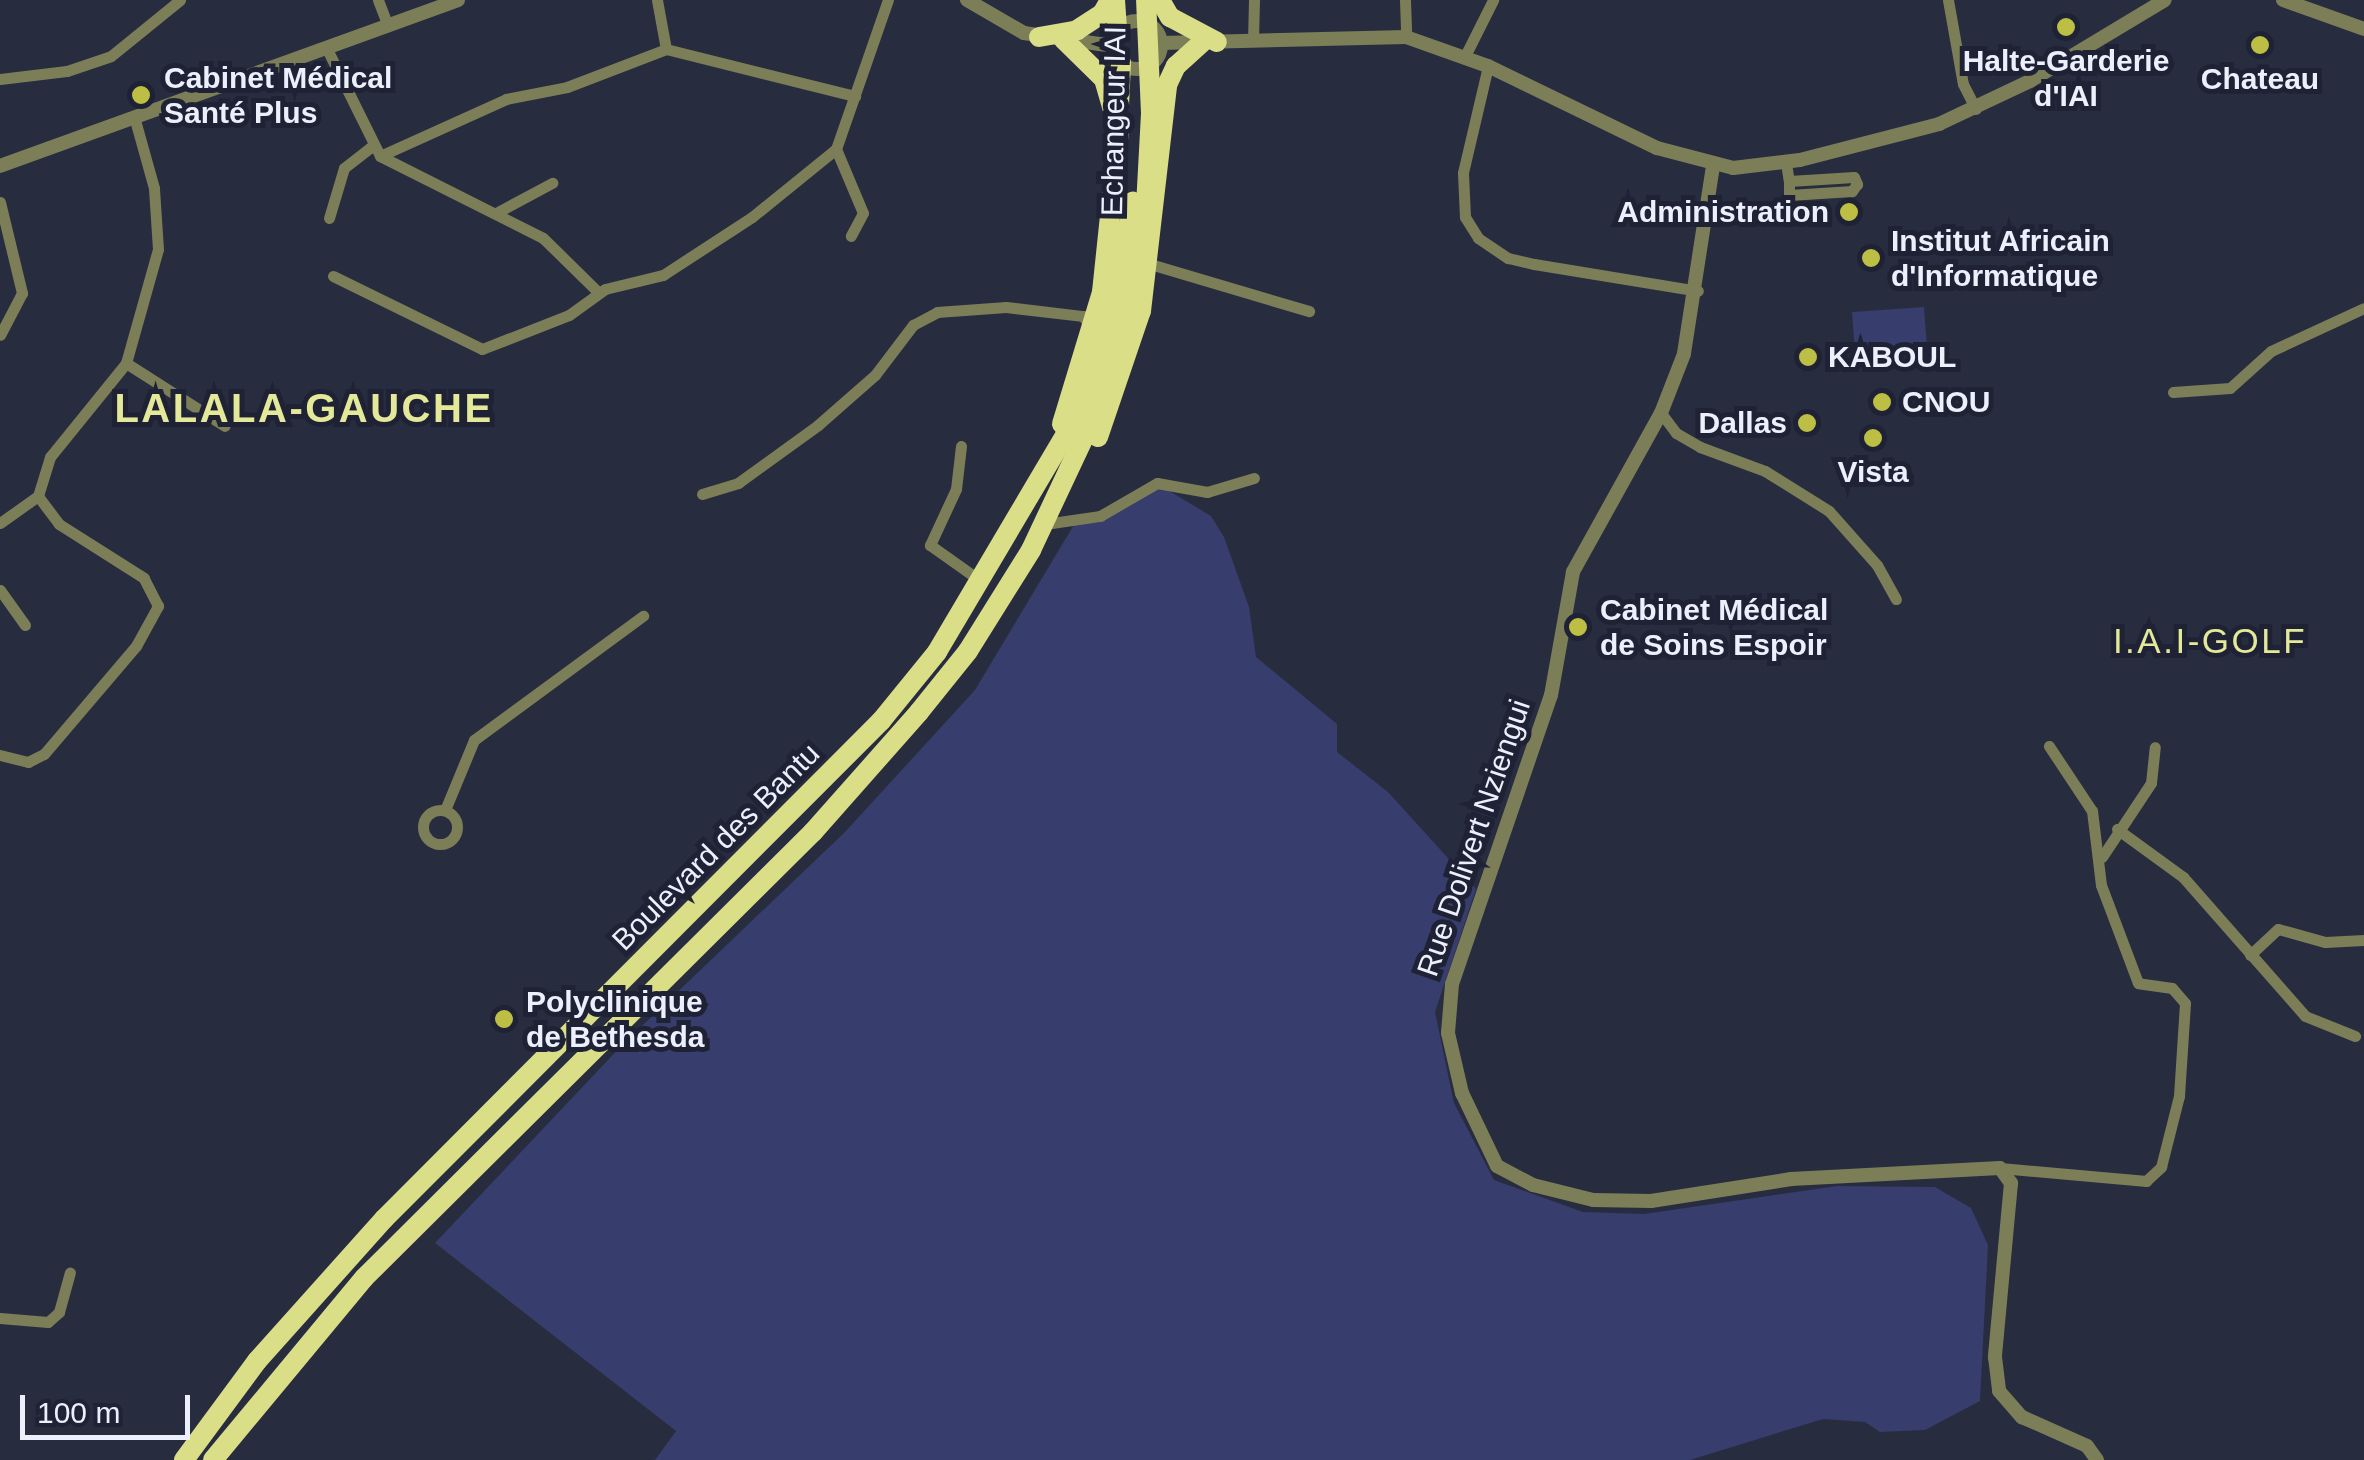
<!DOCTYPE html>
<meta charset="utf-8">
<style>
body{margin:0}
#map{position:relative;width:2364px;height:1460px;overflow:hidden;background:#282c3f;font-family:Helvetica,sans-serif}
div>[style]{position:absolute}
.green>*{inset:0;background:#373d6c}
.minor>*{height:11px;margin:-5.5px;padding:0 5.5px;transform-origin:5.5px;border-radius:5.5px;background:#7c7e58}
.minor>.ring{margin:-5.5px;padding:0;box-sizing:content-box;background:none;border:11px solid #7c7e58;border-radius:50%}
.tertiary>*{height:14px;margin:-7px;padding:0 7px;transform-origin:7px;border-radius:7px;background:#7c7e58}
.tertiary>.ring{margin:-7px;padding:0;box-sizing:content-box;background:none;border:14px solid #7c7e58;border-radius:50%}
.trunk>*{height:20px;margin:-10px;padding:0 10px;transform-origin:10px;border-radius:10px;background:#dade86}
.trunk-bridge>*{height:20px;margin:-10px;padding:0 10px;transform-origin:10px;border-radius:10px;background:#dade86}
.dots>*{width:28px;height:28px;translate:-50% -50%;box-sizing:border-box;border:5px solid #1f2235;border-radius:50%}
span{translate:-50% -50%;white-space:nowrap;text-align:center;line-height:1.15;-webkit-text-stroke:10px #1f2235;paint-order:stroke}
.poi-label{font-size:30px;color:#eceffc;font-weight:700}
.left{translate:0 -50%;text-align:left}
.right{translate:-100% -50%;text-align:right}
.street-label{font-size:30px;color:#eceffc}
.quarter-label{font-size:35px;color:#e4e899;letter-spacing:2.5px}
.district-label{font-size:40px;color:#e4e899;font-weight:700;letter-spacing:2.5px}
.scale{position:absolute;left:20px;top:1395px;width:170px;height:45px;box-sizing:border-box;border:5px solid #eceffc;border-top:0;padding-left:12px;font-size:30px;line-height:35px;white-space:nowrap;color:#eceffc;-webkit-text-stroke:8px #1f2235;paint-order:stroke}
</style>
<div id="map">
<div class="green">
<div style="clip-path:polygon(1924px 307px,1927px 348px,1855px 354px,1852px 312px)"></div>
<div style="clip-path:polygon(1161px 486px,1211px 516px,1224px 537px,1249px 607px,1256px 657px,1337px 724px,1337px 752px,1388px 792px,1476px 889px,1435px 1012px,1454px 1103px,1494px 1180px,1583px 1212px,1644px 1214px,1837px 1186px,1935px 1187px,1971px 1208px,1988px 1245px,1980px 1401px,1925px 1430px,1880px 1432px,1865px 1422px,1823px 1419px,1690px 1460px,655px 1460px,676px 1431px,435px 1243px,624px 1043px,845px 832px,975px 690px,1075px 523px,1123px 509px)"></div>
</div>
<div class="minor">
<div style="left:378px;top:0;width:28px;rotate:69deg"></div>
<div style="left:657px;top:0;width:50px;rotate:79.6deg"></div>
<div style="left:1405px;top:0;width:37px;rotate:88deg"></div>
<div style="left:1948px;top:0;width:85px;rotate:79.9deg"></div>
<div style="left:1963px;top:84px;width:28px;rotate:63deg"></div>
<div style="left:1253px;top:41px;width:41px;rotate:-88.6deg"></div>
<div style="left:327px;top:49px;width:119px;rotate:63.6deg"></div>
<div style="left:380px;top:156px;width:182px;rotate:26.7deg"></div>
<div style="left:543px;top:238px;width:78px;rotate:44.5deg"></div>
<div style="left:1465px;top:56px;width:63px;rotate:-63.4deg"></div>
<div style="left:1488px;top:66px;width:110px;rotate:103.2deg"></div>
<div style="left:1463px;top:173px;width:44px;rotate:87.4deg"></div>
<div style="left:1465px;top:217px;width:25px;rotate:58deg"></div>
<div style="left:1478px;top:238px;width:36px;rotate:34deg"></div>
<div style="left:1508px;top:258px;width:27px;rotate:13deg"></div>
<div style="left:1534px;top:264px;width:166px;rotate:9.3deg"></div>
<div style="left:0;top:79px;width:67px;rotate:-6.8deg"></div>
<div style="left:67px;top:71px;width:46px;rotate:-18.8deg"></div>
<div style="left:111px;top:56px;width:89px;rotate:-39.1deg"></div>
<div style="left:836px;top:149px;width:69px;rotate:67.1deg"></div>
<div style="left:863px;top:213px;width:26px;rotate:118deg"></div>
<div style="left:380px;top:156px;width:138px;rotate:-24.3deg"></div>
<div style="left:506px;top:99px;width:62px;rotate:-11.1deg"></div>
<div style="left:567px;top:87px;width:106px;rotate:-21deg"></div>
<div style="left:666px;top:49px;width:195px;rotate:14deg"></div>
<div style="left:1786px;top:163px;width:18px;rotate:81deg"></div>
<div style="left:1789px;top:181px;width:65px;rotate:-3.5deg"></div>
<div style="left:1854px;top:177px;width:8px;rotate:67deg"></div>
<div style="left:1857px;top:184px;width:9px;rotate:126deg"></div>
<div style="left:1852px;top:191px;width:63px;rotate:176.4deg"></div>
<div style="left:1789px;top:195px;width:14px;rotate:-90deg"></div>
<div style="left:0;top:202px;width:94px;rotate:76.4deg"></div>
<div style="left:22px;top:293px;width:47px;rotate:117.6deg"></div>
<div style="left:496px;top:213px;width:64px;rotate:-28.2deg"></div>
<div style="left:329px;top:218px;width:52px;rotate:-73.3deg"></div>
<div style="left:344px;top:168px;width:36px;rotate:-38deg"></div>
<div style="left:1150px;top:264px;width:166px;rotate:16.5deg"></div>
<div style="left:333px;top:276px;width:166px;rotate:26.1deg"></div>
<div style="left:482px;top:349px;width:93px;rotate:-21.3deg"></div>
<div style="left:569px;top:315px;width:44px;rotate:-35.8deg"></div>
<div style="left:605px;top:289px;width:60px;rotate:-13.6deg"></div>
<div style="left:663px;top:275px;width:106px;rotate:-33.1deg"></div>
<div style="left:752px;top:217px;width:108px;rotate:-39deg"></div>
<div style="left:836px;top:149px;width:158px;rotate:-70.8deg"></div>
<div style="left:126px;top:363px;width:117px;rotate:32.5deg"></div>
<div style="left:2173px;top:392px;width:57px;rotate:-4deg"></div>
<div style="left:2230px;top:388px;width:55px;rotate:-42.1deg"></div>
<div style="left:2271px;top:351px;width:102px;rotate:-24.8deg"></div>
<div style="left:1661px;top:413px;width:25px;rotate:53deg"></div>
<div style="left:1676px;top:433px;width:28px;rotate:30deg"></div>
<div style="left:1700px;top:447px;width:69px;rotate:20.3deg"></div>
<div style="left:1765px;top:471px;width:75px;rotate:32deg"></div>
<div style="left:1829px;top:511px;width:72px;rotate:48.4deg"></div>
<div style="left:1877px;top:565px;width:39px;rotate:61deg"></div>
<div style="left:961px;top:446px;width:43px;rotate:96.6deg"></div>
<div style="left:956px;top:489px;width:62px;rotate:114.9deg"></div>
<div style="left:930px;top:545px;width:64px;rotate:35.4deg"></div>
<div style="left:702px;top:494px;width:38px;rotate:-17deg"></div>
<div style="left:738px;top:483px;width:99px;rotate:-35.9deg"></div>
<div style="left:818px;top:425px;width:76px;rotate:-41.3deg"></div>
<div style="left:875px;top:375px;width:63px;rotate:-52.8deg"></div>
<div style="left:913px;top:325px;width:27px;rotate:-28deg"></div>
<div style="left:937px;top:312px;width:69px;rotate:-4.1deg"></div>
<div style="left:1006px;top:307px;width:78px;rotate:6.7deg"></div>
<div style="left:1083px;top:316px;width:14px;rotate:56deg"></div>
<div style="left:0;top:523px;width:47px;rotate:-35.4deg"></div>
<div style="left:1045px;top:524px;width:56px;rotate:-8.3deg"></div>
<div style="left:1100px;top:516px;width:66px;rotate:-30.1deg"></div>
<div style="left:1157px;top:483px;width:51px;rotate:10.2deg"></div>
<div style="left:1207px;top:492px;width:49px;rotate:-16.6deg"></div>
<div style="left:0;top:590px;width:43px;rotate:54.5deg"></div>
<div style="left:0;top:755px;width:29px;rotate:14deg"></div>
<div style="left:28px;top:762px;width:18px;rotate:-27deg"></div>
<div style="left:44px;top:754px;width:142px;rotate:-49.6deg"></div>
<div style="left:136px;top:646px;width:46px;rotate:-61.2deg"></div>
<div style="left:158px;top:606px;width:31px;rotate:-117deg"></div>
<div style="left:144px;top:578px;width:101px;rotate:-147.6deg"></div>
<div style="left:59px;top:524px;width:35px;rotate:-127deg"></div>
<div style="left:38px;top:496px;width:41px;rotate:-72.9deg"></div>
<div style="left:50px;top:457px;width:121px;rotate:-51deg"></div>
<div style="left:126px;top:363px;width:118px;rotate:-74.3deg"></div>
<div style="left:158px;top:249px;width:61px;rotate:-93.8deg"></div>
<div style="left:154px;top:188px;width:71px;rotate:-105.6deg"></div>
<div class="ring" style="left:423px;top:810px;width:23px;height:23px"></div>
<div style="left:445px;top:810px;width:76px;rotate:-67.5deg"></div>
<div style="left:474px;top:740px;width:210px;rotate:-36.3deg"></div>
<div style="left:2117px;top:829px;width:82px;rotate:36deg"></div>
<div style="left:2183px;top:877px;width:185px;rotate:48.7deg"></div>
<div style="left:2305px;top:1016px;width:54px;rotate:21.8deg"></div>
<div style="left:2102px;top:857px;width:89px;rotate:-56.5deg"></div>
<div style="left:2151px;top:783px;width:36px;rotate:-84deg"></div>
<div style="left:2250px;top:955px;width:38px;rotate:-43deg"></div>
<div style="left:2278px;top:929px;width:49px;rotate:15.5deg"></div>
<div style="left:2325px;top:942px;width:39px;rotate:-3deg"></div>
<div style="left:2000px;top:1168px;width:147px;rotate:5.1deg"></div>
<div style="left:2146px;top:1181px;width:21px;rotate:-43deg"></div>
<div style="left:2161px;top:1167px;width:73px;rotate:-75.8deg"></div>
<div style="left:2179px;top:1096px;width:93px;rotate:-86.3deg"></div>
<div style="left:2185px;top:1003px;width:20px;rotate:-131deg"></div>
<div style="left:2172px;top:988px;width:34px;rotate:-172deg"></div>
<div style="left:2138px;top:983px;width:105px;rotate:-110.7deg"></div>
<div style="left:2101px;top:885px;width:75px;rotate:-96.9deg"></div>
<div style="left:2092px;top:811px;width:78px;rotate:-123.5deg"></div>
<div style="left:0;top:1318px;width:48px;rotate:4.8deg"></div>
<div style="left:48px;top:1322px;width:15px;rotate:-42deg"></div>
<div style="left:59px;top:1312px;width:41px;rotate:-74.6deg"></div>
</div>
<div class="tertiary">
<div style="left:967px;top:0;width:66px;rotate:30.1deg"></div>
<div style="left:1024px;top:33px;width:90px;rotate:8.3deg"></div>
<div style="left:2283px;top:0;width:86px;rotate:19.7deg"></div>
<div class="ring" style="left:1113px;top:21px;width:34px;height:34px"></div>
<div style="left:1161px;top:43px;width:245px;rotate:-1.4deg"></div>
<div style="left:1406px;top:37px;width:87px;rotate:19.5deg"></div>
<div style="left:1488px;top:66px;width:188px;rotate:25.9deg"></div>
<div style="left:1657px;top:148px;width:79px;rotate:14.7deg"></div>
<div style="left:1733px;top:168px;width:67px;rotate:-6.8deg"></div>
<div style="left:1800px;top:160px;width:144px;rotate:-14.5deg"></div>
<div style="left:1939px;top:124px;width:101px;rotate:-25.3deg"></div>
<div style="left:2030px;top:81px;width:157px;rotate:-31deg"></div>
<div style="left:0;top:166px;width:487px;rotate:-19.9deg"></div>
<div style="left:1713px;top:166px;width:190px;rotate:98.8deg"></div>
<div style="left:1684px;top:354px;width:63px;rotate:111.3deg"></div>
<div style="left:1661px;top:413px;width:182px;rotate:119deg"></div>
<div style="left:1573px;top:572px;width:125px;rotate:100.1deg"></div>
<div style="left:1551px;top:695px;width:305px;rotate:108.9deg"></div>
<div style="left:1452px;top:984px;width:49px;rotate:94.7deg"></div>
<div style="left:1448px;top:1033px;width:62px;rotate:76.9deg"></div>
<div style="left:1462px;top:1093px;width:81px;rotate:64.4deg"></div>
<div style="left:1497px;top:1166px;width:41px;rotate:27.8deg"></div>
<div style="left:1533px;top:1185px;width:62px;rotate:14deg"></div>
<div style="left:1593px;top:1200px;width:58px;rotate:1deg"></div>
<div style="left:1651px;top:1201px;width:142px;rotate:-8.9deg"></div>
<div style="left:1791px;top:1179px;width:209px;rotate:-3deg"></div>
<div style="left:2000px;top:1168px;width:19px;rotate:54deg"></div>
<div style="left:2011px;top:1183px;width:175px;rotate:95.3deg"></div>
<div style="left:1995px;top:1357px;width:34px;rotate:83deg"></div>
<div style="left:1999px;top:1391px;width:35px;rotate:49deg"></div>
<div style="left:2022px;top:1417px;width:71px;rotate:24deg"></div>
<div style="left:2087px;top:1446px;width:17px;rotate:54deg"></div>
</div>
<div class="trunk">
<div style="left:1115px;top:0;width:31px;rotate:86deg"></div>
<div style="left:1160px;top:0;width:20px;rotate:60deg"></div>
<div style="left:1170px;top:17px;width:53px;rotate:28deg"></div>
<div style="left:1039px;top:37px;width:39px;rotate:-10deg"></div>
<div style="left:1077px;top:30px;width:30px;rotate:-33deg"></div>
<div style="left:1102px;top:14px;width:16px;rotate:-60deg"></div>
<div style="left:1119px;top:106px;width:43px;rotate:-87.3deg"></div>
<div style="left:1062px;top:424px;width:138px;rotate:-73.1deg"></div>
<div style="left:1102px;top:292px;width:162px;rotate:-84deg"></div>
<div style="left:1119px;top:131px;width:54px;rotate:-106.1deg"></div>
<div style="left:1104px;top:79px;width:57px;rotate:-135.7deg"></div>
<div style="left:1098px;top:437px;width:133px;rotate:-71.2deg"></div>
<div style="left:1141px;top:311px;width:227px;rotate:-83.4deg"></div>
<div style="left:1167px;top:85px;width:21px;rotate:-65deg"></div>
<div style="left:1176px;top:66px;width:36px;rotate:-42deg"></div>
<div style="left:184px;top:1460px;width:123px;rotate:-53.6deg"></div>
<div style="left:257px;top:1361px;width:191px;rotate:-48.2deg"></div>
<div style="left:384px;top:1219px;width:704px;rotate:-45.06deg"></div>
<div style="left:881px;top:721px;width:89px;rotate:-50.9deg"></div>
<div style="left:937px;top:652px;width:277px;rotate:-59.4deg"></div>
<div style="left:213px;top:1460px;width:236px;rotate:-50.3deg"></div>
<div style="left:364px;top:1278px;width:633px;rotate:-44.81deg"></div>
<div style="left:813px;top:832px;width:160px;rotate:-48.5deg"></div>
<div style="left:919px;top:712px;width:78px;rotate:-51.2deg"></div>
<div style="left:968px;top:651px;width:119px;rotate:-58deg"></div>
<div style="left:1031px;top:550px;width:148px;rotate:-64.8deg"></div>
</div>
<div class="trunk-bridge">
<div style="left:1078px;top:414px;width:129px;rotate:-72.8deg"></div>
<div style="left:1116px;top:291px;width:91px;rotate:-79.2deg"></div>
<div style="left:1094px;top:416px;width:87px;rotate:-72deg"></div>
<div style="left:1121px;top:333px;width:129px;rotate:-78.9deg"></div>
<div style="left:1146px;top:206px;width:93px;rotate:-86.9deg"></div>
<div style="left:1151px;top:113px;width:113px;rotate:-92.5deg"></div>
</div>
<div class="dots">
<div style="left:2066px;top:27px;background:#bcbf44"></div>
<div style="left:2260px;top:45px;background:#bcbf44"></div>
<div style="left:141px;top:95px;background:#bcbf44"></div>
<div style="left:1849px;top:212px;background:#bcbf44"></div>
<div style="left:1871px;top:258px;background:#bcbf44"></div>
<div style="left:1808px;top:357px;background:#bcbf44"></div>
<div style="left:1882px;top:402px;background:#bcbf44"></div>
<div style="left:1807px;top:423px;background:#bcbf44"></div>
<div style="left:1873px;top:438px;background:#bcbf44"></div>
<div style="left:1578px;top:627px;background:#bcbf44"></div>
<div style="left:504px;top:1019px;background:#bcbf44"></div>
</div>
<div class="poi-label">
<span style="left:2066px;top:78px">Halte-Garderie<br>d'IAI</span>
<span class="left" style="left:164px;top:95px">Cabinet Médical<br>Santé Plus</span>
<span style="left:2260px;top:79px">Chateau</span>
<span class="right" style="left:1829px;top:212px">Administration</span>
<span class="left" style="left:1891px;top:258px">Institut Africain<br>d'Informatique</span>
<span class="left" style="left:1828px;top:357px">KABOUL</span>
<span class="left" style="left:1902px;top:402px">CNOU</span>
<span class="right" style="left:1787px;top:423px">Dallas</span>
<span style="left:1873px;top:472px">Vista</span>
<span class="left" style="left:1600px;top:627px">Cabinet Médical<br>de Soins Espoir</span>
<span class="left" style="left:526px;top:1019px">Polyclinique<br>de Bethesda</span>
</div>
<div class="street-label">
<span style="left:1114px;top:121px;rotate:-89deg">Echangeur IAI</span>
<span style="left:1474px;top:838px;rotate:-71deg">Rue Dolivert Nziengui</span>
<span style="left:716px;top:847px;rotate:-45deg">Boulevard des Bantu</span>
</div>
<div class="quarter-label">
<span style="left:2210px;top:641px">I.A.I-GOLF</span>
</div>
<div class="district-label">
<span style="left:304px;top:408px">LALALA-GAUCHE</span>
</div>
<div class="scale">100 m</div>
</div>
